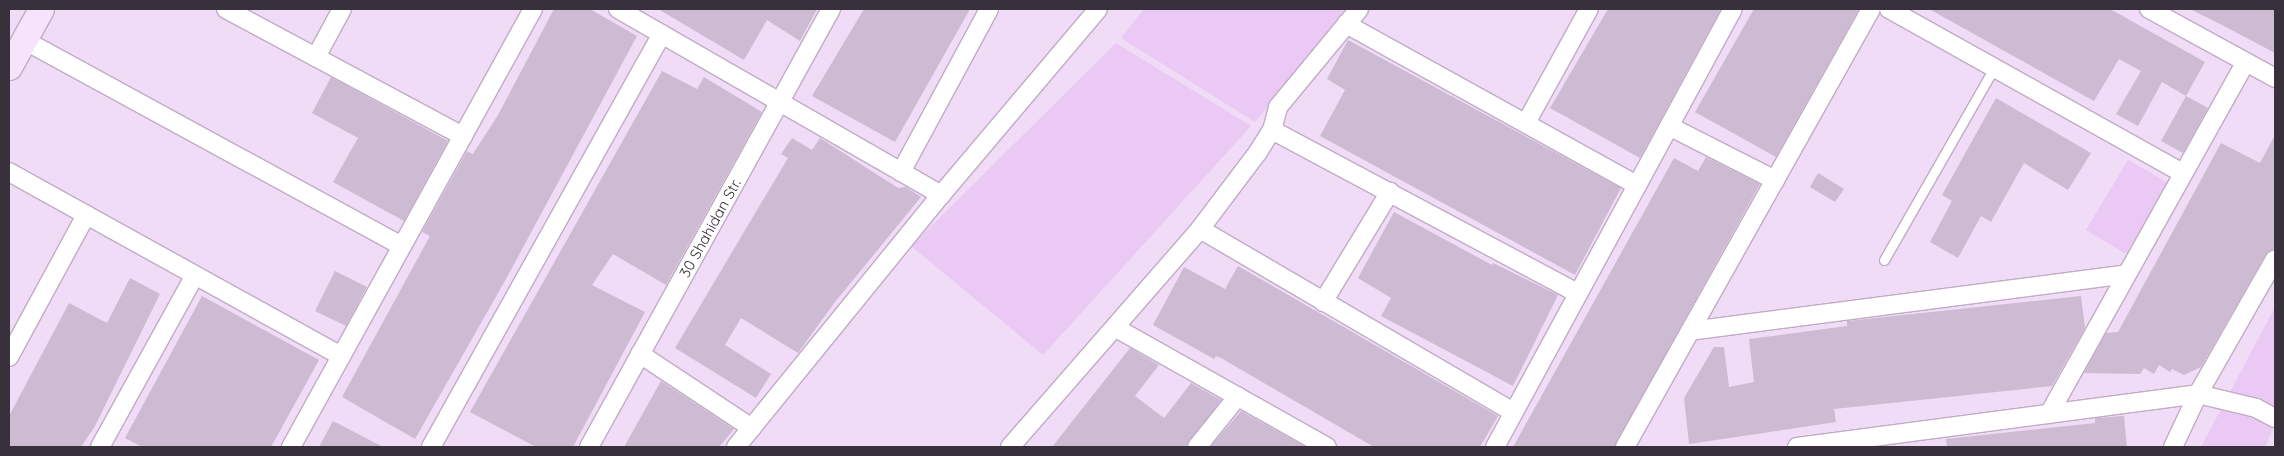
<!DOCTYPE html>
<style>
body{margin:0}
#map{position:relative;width:2284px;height:456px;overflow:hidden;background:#f0dcf6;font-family:Quicksand,sans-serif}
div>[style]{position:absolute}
.green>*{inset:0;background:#eac9f4}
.building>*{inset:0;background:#cdbad3}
.roads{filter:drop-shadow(1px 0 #c0acc5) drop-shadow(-1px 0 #c0acc5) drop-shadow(0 1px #c0acc5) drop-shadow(0 -1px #c0acc5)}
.lane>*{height:9px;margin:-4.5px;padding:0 4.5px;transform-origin:4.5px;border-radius:4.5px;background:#fff}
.street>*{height:18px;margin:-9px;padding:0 9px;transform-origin:9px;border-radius:9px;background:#fff}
.secondary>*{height:25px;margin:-12.5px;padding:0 12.5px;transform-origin:12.5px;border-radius:12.5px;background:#f6e3fc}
span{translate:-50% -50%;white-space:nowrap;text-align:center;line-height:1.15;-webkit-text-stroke:4px #fff;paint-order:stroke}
.street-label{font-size:15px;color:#38303a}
.frame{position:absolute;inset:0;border:10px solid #38303a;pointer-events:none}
</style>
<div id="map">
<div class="green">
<div style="clip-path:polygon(1144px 9px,1345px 9px,1255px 122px,1121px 38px)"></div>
<div style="clip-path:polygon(1116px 43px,1251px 126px,1043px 355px,911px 246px)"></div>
<div style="clip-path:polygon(2128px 160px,2168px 183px,2126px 254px,2086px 230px)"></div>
<div style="clip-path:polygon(2275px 307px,2275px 425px,2265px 447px,2201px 447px)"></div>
</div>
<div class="building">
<div style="clip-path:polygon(554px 9px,590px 9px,637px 36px,506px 279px,415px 439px,342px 397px,430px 236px,422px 232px,467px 151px,473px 154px,498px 115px)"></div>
<div style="clip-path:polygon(658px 9px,817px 9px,800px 41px,767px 20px,744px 60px)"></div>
<div style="clip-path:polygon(864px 9px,970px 9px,895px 142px,812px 96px)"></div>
<div style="clip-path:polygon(1608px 9px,1721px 9px,1640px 158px,1550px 108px)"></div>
<div style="clip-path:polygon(1754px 9px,1859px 9px,1776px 157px,1695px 112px)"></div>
<div style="clip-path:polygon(1929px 9px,2110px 9px,2205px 62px,2186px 96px,2208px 108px,2183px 153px,2161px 141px,2186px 96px,2162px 82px,2138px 126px,2116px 114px,2141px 71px,2119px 59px,2094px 101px)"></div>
<div style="clip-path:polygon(2190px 9px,2275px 9px,2275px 53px,2222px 25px)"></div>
<div style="clip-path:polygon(1348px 40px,1621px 188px,1575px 275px,1320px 136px,1345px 90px,1327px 79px)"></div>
<div style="clip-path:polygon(662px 71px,697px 89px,704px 77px,762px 112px,666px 285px,613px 254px,592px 285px,645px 312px,573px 447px,536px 447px,470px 412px)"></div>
<div style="clip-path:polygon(331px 77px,448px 141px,404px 221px,333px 182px,358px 138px,312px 113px)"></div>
<div style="clip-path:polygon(1996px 98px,2091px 153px,2068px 190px,2024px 163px,1991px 222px,1981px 216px,1958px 258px,1930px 242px,1952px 201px,1942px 195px)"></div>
<div style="clip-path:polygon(2275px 135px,2275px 248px,2266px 254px,2201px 367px,2184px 375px,2172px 369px,2170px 372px,2159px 365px,2154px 374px,2144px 368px,2140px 374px,2084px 373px,2106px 333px,2118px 332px,2221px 143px,2260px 163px)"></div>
<div style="clip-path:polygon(792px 138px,812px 150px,820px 138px,898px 188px,906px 187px,921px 197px,835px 302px,798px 353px,741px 318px,725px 345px,771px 374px,756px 398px,675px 348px,788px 158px,781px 154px)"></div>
<div style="clip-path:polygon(1706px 157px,1760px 184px,1614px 447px,1513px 447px,1674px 158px,1698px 171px)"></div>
<div style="clip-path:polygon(1818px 173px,1844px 189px,1835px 202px,1810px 187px)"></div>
<div style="clip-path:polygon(1394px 212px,1492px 265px,1493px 263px,1558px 295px,1513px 386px,1381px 316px,1391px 298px,1358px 278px)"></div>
<div style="clip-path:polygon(1238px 266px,1498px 416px,1480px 447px,1374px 447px,1221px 358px,1216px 356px,1214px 359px,1153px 325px,1184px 267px,1225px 289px)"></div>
<div style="clip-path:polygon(335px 271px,367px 287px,346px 326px,315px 311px)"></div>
<div style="clip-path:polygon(130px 278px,160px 294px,95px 426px,81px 447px,9px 447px,9px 416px,69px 303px,107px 323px)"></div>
<div style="clip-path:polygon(202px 296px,319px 360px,271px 447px,142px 447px,125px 438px)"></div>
<div style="clip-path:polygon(2081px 296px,2085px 328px,2052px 386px,1834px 409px,1836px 422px,1689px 444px,1684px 398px,1714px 347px,1724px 347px,1729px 387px,1754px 382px,1749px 339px,1847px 326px,1847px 321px,1857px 320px)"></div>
<div style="clip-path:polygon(1130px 348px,1159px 365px,1135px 396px,1164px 418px,1191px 383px,1221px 400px,1187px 447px,1052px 447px)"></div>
<div style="clip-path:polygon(661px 381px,734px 429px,719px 447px,624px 447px)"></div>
<div style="clip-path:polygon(1241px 411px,1306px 447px,1210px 447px)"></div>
<div style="clip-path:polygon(2124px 416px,2127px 447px,1947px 447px,1946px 439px,2095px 423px,2095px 418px)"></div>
<div style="clip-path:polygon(333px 421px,383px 447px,319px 447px)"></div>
</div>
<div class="roads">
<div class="lane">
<div style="left:1884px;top:260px;width:221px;rotate:-60.2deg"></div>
</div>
<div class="street">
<div style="left:226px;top:9px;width:269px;rotate:28.2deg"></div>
<div style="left:618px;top:9px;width:373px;rotate:29.9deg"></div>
<div style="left:1889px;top:9px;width:336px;rotate:29.2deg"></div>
<div style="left:2149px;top:9px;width:144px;rotate:28.7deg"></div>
<div style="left:1346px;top:24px;width:333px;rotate:29deg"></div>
<div style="left:24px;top:40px;width:430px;rotate:28.6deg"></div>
<div style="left:316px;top:57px;width:55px;rotate:-61.6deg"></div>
<div style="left:1526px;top:123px;width:130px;rotate:-61.1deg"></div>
<div style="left:1669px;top:126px;width:119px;rotate:27deg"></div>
<div style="left:1272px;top:130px;width:346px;rotate:28.1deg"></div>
<div style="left:9px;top:172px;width:380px;rotate:29deg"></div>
<div style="left:901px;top:172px;width:185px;rotate:-61.6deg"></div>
<div style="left:1200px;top:229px;width:363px;rotate:30.3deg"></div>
<div style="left:1323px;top:302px;width:129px;rotate:-58.7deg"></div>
<div style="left:1116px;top:328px;width:242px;rotate:29.4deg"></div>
<div style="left:1690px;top:331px;width:440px;rotate:-7.4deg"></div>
<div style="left:640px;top:354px;width:134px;rotate:33.5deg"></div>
<div style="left:9px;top:357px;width:162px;rotate:-61.5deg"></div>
<div style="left:2049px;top:414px;width:403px;rotate:-60.8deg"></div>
<div style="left:100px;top:447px;width:196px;rotate:-61.1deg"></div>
<div style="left:291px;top:447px;width:500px;rotate:-61.08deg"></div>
<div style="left:431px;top:447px;width:473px;rotate:-60.8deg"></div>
<div style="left:589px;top:447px;width:500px;rotate:-61.08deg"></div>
<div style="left:736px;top:447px;width:325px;rotate:-50.9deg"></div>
<div style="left:941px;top:195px;width:243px;rotate:-49.8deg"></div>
<div style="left:1010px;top:447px;width:289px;rotate:-48.9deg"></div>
<div style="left:1200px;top:229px;width:96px;rotate:-53deg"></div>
<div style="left:1258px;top:152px;width:26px;rotate:-58deg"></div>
<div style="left:1272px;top:130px;width:24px;rotate:-75deg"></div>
<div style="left:1278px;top:107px;width:127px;rotate:-50.4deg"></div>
<div style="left:1197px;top:447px;width:65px;rotate:-51.2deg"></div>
<div style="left:1495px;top:447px;width:498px;rotate:-61.5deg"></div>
<div style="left:1625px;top:447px;width:502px;rotate:-60.68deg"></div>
<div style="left:1797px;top:447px;width:404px;rotate:-7.5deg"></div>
<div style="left:2198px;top:394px;width:60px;rotate:13.6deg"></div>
<div style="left:2256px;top:408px;width:21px;rotate:28deg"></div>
<div style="left:2173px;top:447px;width:59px;rotate:-64.7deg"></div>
<div style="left:2198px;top:394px;width:155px;rotate:-60.3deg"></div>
</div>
<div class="secondary">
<div style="left:9px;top:67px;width:66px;rotate:-61.1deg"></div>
</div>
</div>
<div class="street-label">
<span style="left:710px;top:228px;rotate:-61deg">30 Shahidan Str.</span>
</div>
<div class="frame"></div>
</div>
